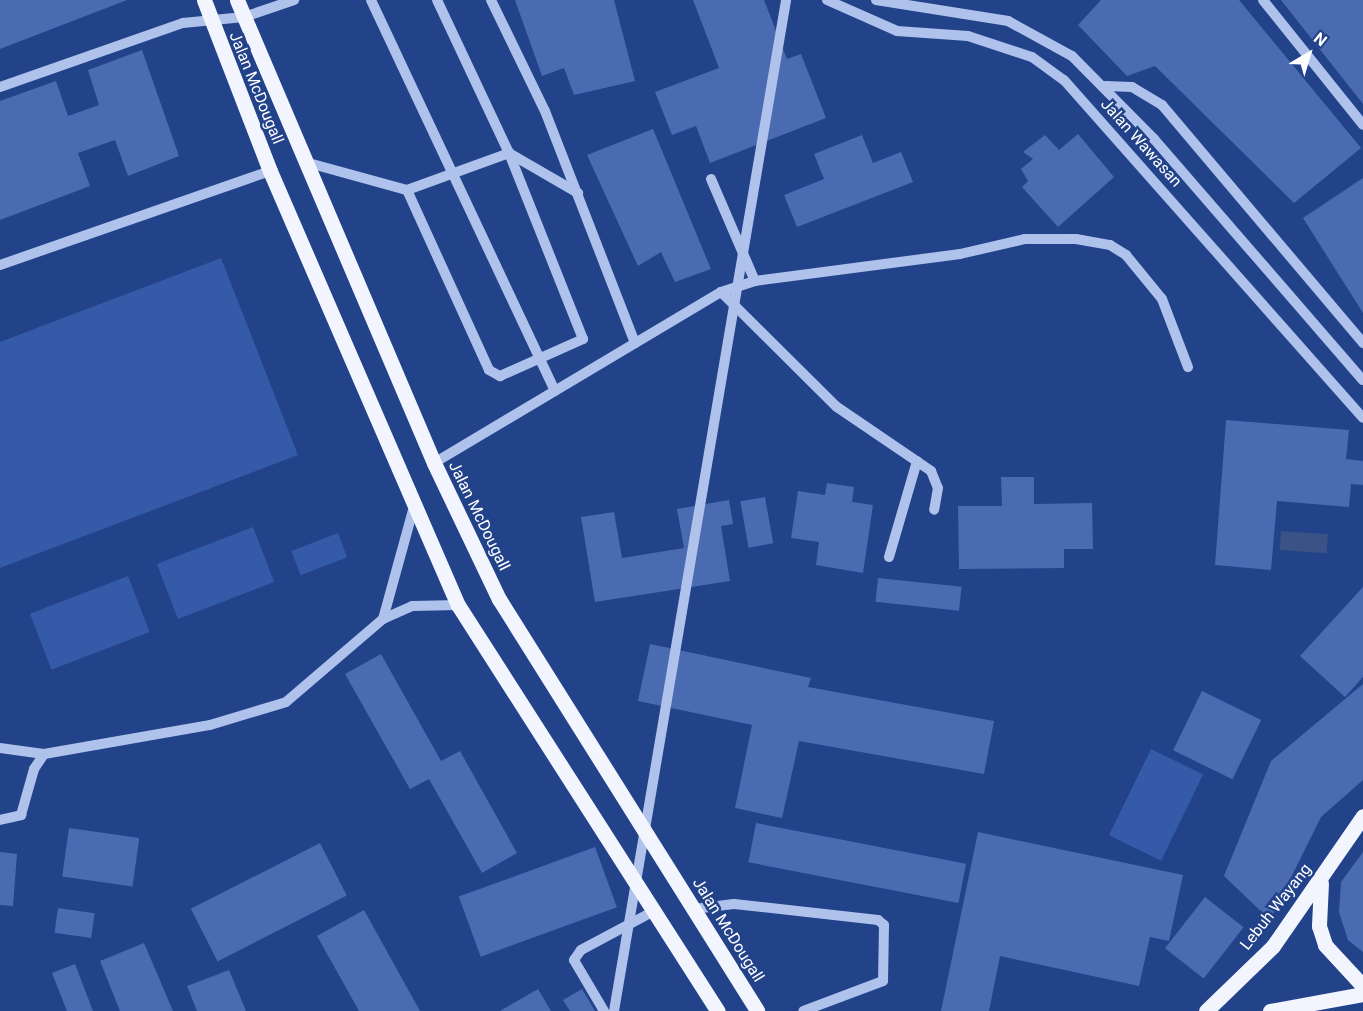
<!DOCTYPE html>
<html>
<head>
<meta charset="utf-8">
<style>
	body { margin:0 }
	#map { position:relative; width:1363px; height:1011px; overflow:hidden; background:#22428a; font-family:Roboto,sans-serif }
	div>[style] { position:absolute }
	.green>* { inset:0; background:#355aa7; transform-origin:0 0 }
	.water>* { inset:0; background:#3b5287; transform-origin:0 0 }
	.building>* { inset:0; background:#4a6bb2; transform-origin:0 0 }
	.minor>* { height:10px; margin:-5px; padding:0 5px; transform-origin:5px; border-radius:5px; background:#aec2eb }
	.major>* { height:15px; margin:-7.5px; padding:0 7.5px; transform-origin:7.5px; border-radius:7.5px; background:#f2f5fe }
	span { translate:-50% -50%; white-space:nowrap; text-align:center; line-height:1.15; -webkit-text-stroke:5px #22428a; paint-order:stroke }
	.street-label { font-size:16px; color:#fff }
	.north { position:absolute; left:1279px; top:24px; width:60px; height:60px; -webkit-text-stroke:4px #22428a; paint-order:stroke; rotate:38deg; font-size:16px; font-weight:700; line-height:24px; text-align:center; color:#fff }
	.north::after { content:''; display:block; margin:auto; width:21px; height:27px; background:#fff; clip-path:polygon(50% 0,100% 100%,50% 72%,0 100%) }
</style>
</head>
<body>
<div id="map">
	<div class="green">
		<i style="clip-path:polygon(221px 258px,298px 455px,0 568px,0 342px)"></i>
		<i style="left:253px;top:527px;width:59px;height:103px;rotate:69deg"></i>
		<i style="left:338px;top:533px;width:26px;height:50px;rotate:69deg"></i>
		<i style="left:128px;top:576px;width:60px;height:105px;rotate:69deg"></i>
		<i style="left:1151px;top:749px;width:58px;height:96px;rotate:26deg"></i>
	</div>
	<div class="water">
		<i style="left:1281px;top:531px;width:47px;height:19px;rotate:4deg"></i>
	</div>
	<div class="building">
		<i style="clip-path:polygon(0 0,127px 0,0 49px)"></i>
		<i style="clip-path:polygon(515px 0,614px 0,635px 81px,574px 95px,564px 68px,542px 76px)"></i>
		<i style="clip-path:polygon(693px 0,764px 0,787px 59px,801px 54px,826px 118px,710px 163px,696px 126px,672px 135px,655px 92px,719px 68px)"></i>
		<i style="clip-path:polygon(1101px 0,1239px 0,1361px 148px,1294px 203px,1155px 66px,1127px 76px,1078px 25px)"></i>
		<i style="clip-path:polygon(1281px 0,1363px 0,1363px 104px)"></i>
		<i style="clip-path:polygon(142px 50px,179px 156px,128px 176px,115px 140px,78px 153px,90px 186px,0 220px,0 101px,56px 81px,68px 116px,99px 105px,88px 70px)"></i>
		<i style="clip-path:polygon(653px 129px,711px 269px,675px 282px,661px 252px,638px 266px,587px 155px)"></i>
		<i style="clip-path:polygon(1078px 134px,1114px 177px,1058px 227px,1022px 187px,1028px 181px,1021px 169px,1033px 159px,1023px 152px,1045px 135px,1059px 150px)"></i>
		<i style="clip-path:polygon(862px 135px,873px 163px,901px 152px,913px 182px,797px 227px,784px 195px,824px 179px,814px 154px)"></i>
		<i style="clip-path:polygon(1363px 178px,1363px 313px,1303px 218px)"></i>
		<i style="clip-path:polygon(1226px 420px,1349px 430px,1346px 459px,1363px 461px,1363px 485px,1351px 484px,1349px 507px,1277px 501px,1271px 570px,1215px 565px)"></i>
		<i style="clip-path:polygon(1001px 477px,1034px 477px,1034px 504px,1092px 503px,1093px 549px,1064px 549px,1064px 568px,959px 569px,958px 506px,1002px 506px)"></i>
		<i style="clip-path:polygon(827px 483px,854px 487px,852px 502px,873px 505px,863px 573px,816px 565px,819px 542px,791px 538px,798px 491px,825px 495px)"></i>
		<i style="left:765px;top:497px;width:47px;height:25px;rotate:80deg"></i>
		<i style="clip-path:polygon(729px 500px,733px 524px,721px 526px,730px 581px,595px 602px,581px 517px,614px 512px,622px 558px,684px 548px,677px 509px)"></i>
		<i style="left:878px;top:578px;width:84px;height:24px;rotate:6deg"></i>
		<i style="clip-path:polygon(1363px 587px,1363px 677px,1345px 697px,1300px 656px)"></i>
		<i style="clip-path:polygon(650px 644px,811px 678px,808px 687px,994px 721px,984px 774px,799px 741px,782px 818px,735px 808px,752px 725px,638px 701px)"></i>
		<i style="clip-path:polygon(381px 654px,441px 761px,460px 751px,517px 853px,482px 873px,429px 779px,410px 789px,345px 674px)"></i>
		<i style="clip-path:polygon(1363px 684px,1363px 780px,1321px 817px,1270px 920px,1224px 876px,1271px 761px)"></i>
		<i style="left:1202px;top:691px;width:66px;height:66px;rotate:26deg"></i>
		<i style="left:756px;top:823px;width:214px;height:40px;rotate:11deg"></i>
		<i style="left:69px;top:828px;width:71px;height:49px;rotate:8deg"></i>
		<i style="clip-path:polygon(978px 832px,1183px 875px,1169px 941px,1150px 937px,1139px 986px,1000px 956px,989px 1011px,941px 1011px)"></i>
		<i style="left:320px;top:843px;width:59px;height:145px;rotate:63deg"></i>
		<i style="left:595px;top:847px;width:64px;height:145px;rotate:70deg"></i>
		<i style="clip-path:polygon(0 852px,17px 854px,13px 906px,0 905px)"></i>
		<i style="clip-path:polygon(1363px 852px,1363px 952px,1348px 940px,1339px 912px,1341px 882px)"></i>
		<i style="left:1205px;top:897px;width:49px;height:65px;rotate:38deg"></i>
		<i style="left:58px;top:908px;width:37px;height:25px;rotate:8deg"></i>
		<i style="clip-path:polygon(364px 910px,420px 1011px,359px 1011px,317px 936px)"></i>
		<i style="clip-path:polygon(144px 943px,173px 1011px,120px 1011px,100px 961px)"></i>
		<i style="clip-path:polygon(75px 964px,93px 1011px,67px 1011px,52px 973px)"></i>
		<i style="clip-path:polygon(229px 970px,246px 1011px,197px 1011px,187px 986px)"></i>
		<i style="clip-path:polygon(538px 989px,551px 1011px,500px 1011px)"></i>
		<i style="clip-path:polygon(582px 989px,595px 1011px,570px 1011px,563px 1000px)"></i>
	</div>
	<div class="minor">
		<i style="left:371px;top:0;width:432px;rotate:64.8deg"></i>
		<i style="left:491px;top:0;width:123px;rotate:64.1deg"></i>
		<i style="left:545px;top:111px;width:249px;rotate:68.8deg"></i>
		<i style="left:827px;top:0;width:77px;rotate:23.9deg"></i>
		<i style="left:897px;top:31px;width:71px;rotate:4deg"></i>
		<i style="left:968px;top:36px;width:67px;rotate:18.2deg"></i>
		<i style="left:1032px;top:57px;width:39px;rotate:36deg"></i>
		<i style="left:1064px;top:80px;width:451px;rotate:48.5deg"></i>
		<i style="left:876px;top:0;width:134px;rotate:9deg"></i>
		<i style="left:1008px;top:21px;width:73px;rotate:28.7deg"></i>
		<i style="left:1072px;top:56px;width:117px;rotate:45.3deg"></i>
		<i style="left:1154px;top:139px;width:319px;rotate:49.1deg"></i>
		<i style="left:1263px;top:0;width:160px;rotate:51.3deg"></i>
		<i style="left:1106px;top:86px;width:26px;rotate:2deg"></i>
		<i style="left:1132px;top:87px;width:35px;rotate:31deg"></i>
		<i style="left:1162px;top:105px;width:312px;rotate:49.8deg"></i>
		<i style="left:0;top:87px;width:194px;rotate:-19.3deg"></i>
		<i style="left:183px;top:23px;width:61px;rotate:-5.6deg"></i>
		<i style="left:244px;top:17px;width:53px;rotate:-18.8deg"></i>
		<i style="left:509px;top:153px;width:80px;rotate:30.1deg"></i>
		<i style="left:305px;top:162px;width:106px;rotate:15.4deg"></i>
		<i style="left:407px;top:190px;width:109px;rotate:-19.9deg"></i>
		<i style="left:711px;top:179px;width:111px;rotate:66.7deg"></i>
		<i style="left:407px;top:190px;width:198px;rotate:65.5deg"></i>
		<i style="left:489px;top:370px;width:13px;rotate:29deg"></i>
		<i style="left:500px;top:376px;width:91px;rotate:-24deg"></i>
		<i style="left:583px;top:339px;width:200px;rotate:-111.7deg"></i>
		<i style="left:509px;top:153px;width:169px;rotate:-115.2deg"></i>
		<i style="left:0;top:265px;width:286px;rotate:-19.2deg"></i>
		<i style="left:721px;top:292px;width:163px;rotate:44.8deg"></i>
		<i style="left:837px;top:407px;width:114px;rotate:34.2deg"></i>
		<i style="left:931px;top:471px;width:18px;rotate:68deg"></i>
		<i style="left:938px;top:488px;width:22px;rotate:100deg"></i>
		<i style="left:434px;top:463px;width:334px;rotate:-30.8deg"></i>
		<i style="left:721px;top:292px;width:36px;rotate:-18deg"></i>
		<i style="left:755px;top:281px;width:207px;rotate:-7.5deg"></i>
		<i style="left:960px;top:254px;width:67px;rotate:-13deg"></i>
		<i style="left:1025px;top:239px;width:51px"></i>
		<i style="left:1076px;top:239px;width:35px;rotate:10deg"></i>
		<i style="left:1110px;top:245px;width:19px;rotate:32deg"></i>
		<i style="left:1126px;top:255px;width:57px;rotate:50.7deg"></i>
		<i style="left:1162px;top:299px;width:73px;rotate:69.1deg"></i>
		<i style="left:889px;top:557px;width:100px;rotate:-73.7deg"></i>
		<i style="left:383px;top:619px;width:113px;rotate:-74.6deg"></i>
		<i style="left:0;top:748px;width:44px;rotate:7.8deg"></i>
		<i style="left:44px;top:754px;width:169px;rotate:-9.9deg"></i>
		<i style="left:210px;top:725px;width:79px;rotate:-16.8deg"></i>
		<i style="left:286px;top:702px;width:128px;rotate:-40.6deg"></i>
		<i style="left:383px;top:619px;width:32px;rotate:-24deg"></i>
		<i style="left:412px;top:606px;width:46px;rotate:-1.2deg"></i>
		<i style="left:0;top:820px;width:22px;rotate:-13deg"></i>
		<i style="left:21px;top:815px;width:48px;rotate:-74.2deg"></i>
		<i style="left:34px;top:769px;width:18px;rotate:-56deg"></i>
		<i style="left:694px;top:909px;width:40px;rotate:-7.1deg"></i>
		<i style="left:734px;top:904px;width:145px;rotate:6.3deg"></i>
		<i style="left:878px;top:920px;width:8px;rotate:40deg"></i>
		<i style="left:884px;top:925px;width:56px;rotate:91deg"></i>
		<i style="left:883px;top:981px;width:85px;rotate:159.4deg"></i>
		<i style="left:604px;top:1011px;width:59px;rotate:-120.5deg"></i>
		<i style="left:574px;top:960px;width:12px;rotate:-55deg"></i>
		<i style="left:581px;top:950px;width:83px;rotate:-28.1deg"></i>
		<i style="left:614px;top:1011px;width:1026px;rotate:-80.34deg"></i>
	</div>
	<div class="major">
		<i style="left:204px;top:0;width:183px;rotate:68.9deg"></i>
		<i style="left:270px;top:171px;width:473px;rotate:66.6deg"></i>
		<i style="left:458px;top:605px;width:482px;rotate:57.4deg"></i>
		<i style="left:237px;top:0;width:503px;rotate:66.95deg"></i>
		<i style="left:434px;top:463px;width:151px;rotate:64.5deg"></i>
		<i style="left:499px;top:599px;width:486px;rotate:57.9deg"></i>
		<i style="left:1321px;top:883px;width:43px;rotate:92.7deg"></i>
		<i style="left:1319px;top:926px;width:20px;rotate:72deg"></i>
		<i style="left:1325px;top:945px;width:56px;rotate:47.2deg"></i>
		<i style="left:1206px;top:1011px;width:93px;rotate:-44.1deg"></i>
		<i style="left:1273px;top:946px;width:158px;rotate:-55.3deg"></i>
		<i style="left:1270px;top:1011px;width:95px;rotate:-10.4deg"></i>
	</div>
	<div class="street-label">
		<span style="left:256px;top:88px;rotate:68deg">Jalan McDougall</span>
		<span style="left:1141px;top:143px;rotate:48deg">Jalan Wawasan</span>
		<span style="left:479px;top:516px;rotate:64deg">Jalan McDougall</span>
		<span style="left:1276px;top:907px;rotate:-52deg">Lebuh Wayang</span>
		<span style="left:728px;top:930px;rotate:58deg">Jalan McDougall</span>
	</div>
	<div class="north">N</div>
</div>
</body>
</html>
